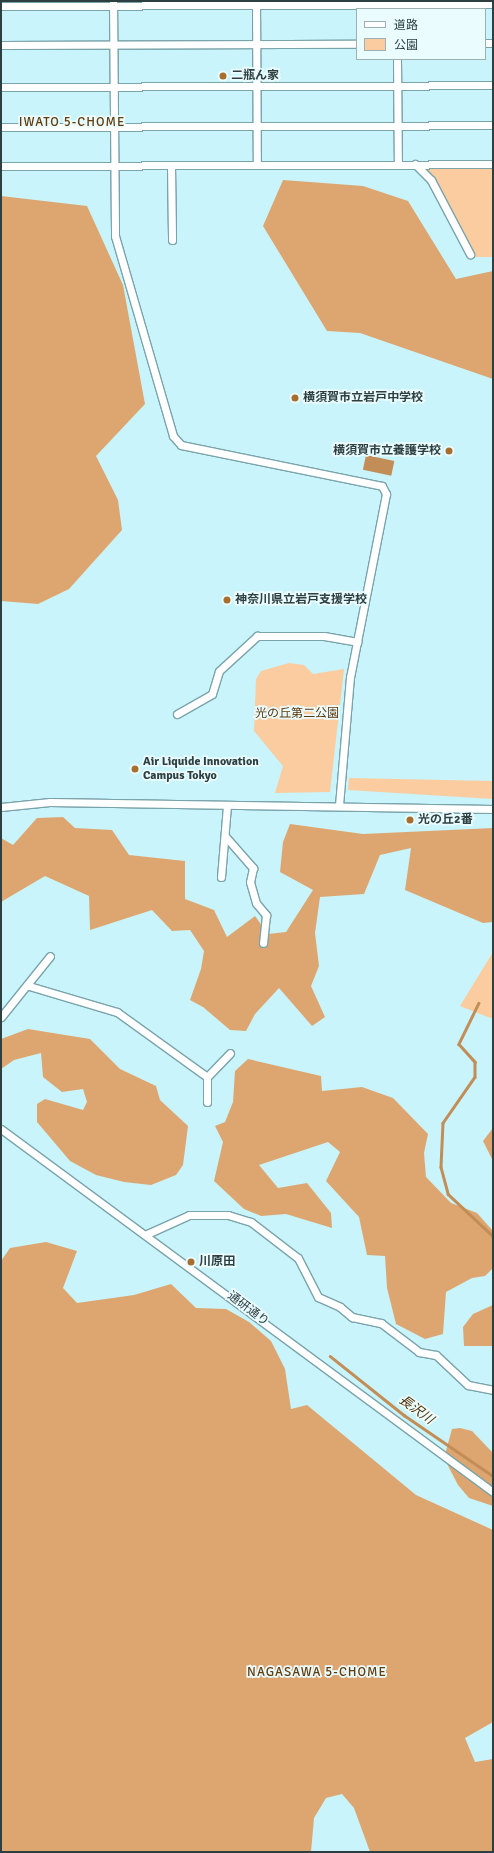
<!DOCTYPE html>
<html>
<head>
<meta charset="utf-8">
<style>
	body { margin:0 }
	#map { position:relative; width:494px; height:1853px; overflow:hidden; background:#c9f4fb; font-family:Signika,"Noto Sans JP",sans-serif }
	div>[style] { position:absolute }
	.green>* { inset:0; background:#fbcc9f }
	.forest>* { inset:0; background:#dda670 }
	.water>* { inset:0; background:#c28d57; transform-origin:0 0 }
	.stream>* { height:2.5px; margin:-1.25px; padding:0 1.25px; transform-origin:1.25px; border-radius:1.25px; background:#c28d57 }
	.roads { filter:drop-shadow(1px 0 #7aa3aa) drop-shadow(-1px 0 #7aa3aa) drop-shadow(0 1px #7aa3aa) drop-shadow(0 -1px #7aa3aa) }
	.minor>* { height:7px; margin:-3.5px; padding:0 3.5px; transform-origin:3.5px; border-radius:3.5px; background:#fff }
	.dots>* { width:11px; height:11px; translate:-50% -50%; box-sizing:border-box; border:2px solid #ebfcff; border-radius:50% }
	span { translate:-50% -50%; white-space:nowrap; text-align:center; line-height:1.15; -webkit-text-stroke:3.5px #ebfcff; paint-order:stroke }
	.poi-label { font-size:12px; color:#2e3f42; font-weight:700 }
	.left { translate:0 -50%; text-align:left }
	.right { translate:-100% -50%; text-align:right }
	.park-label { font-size:12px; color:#5b370b }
	.street-label { font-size:12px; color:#2e3f42 }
	.neighbourhood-label { font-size:13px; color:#633c0d; letter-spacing:1px }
	.water-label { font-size:13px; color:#502d00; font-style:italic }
	.frame { position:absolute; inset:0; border:2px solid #2e3f42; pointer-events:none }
	.legend { position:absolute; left:356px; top:8px; width:130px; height:52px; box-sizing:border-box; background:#ebfcff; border:1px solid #9fb0b3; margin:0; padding:5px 7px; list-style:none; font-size:12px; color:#2e3f42 }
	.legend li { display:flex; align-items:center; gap:8px; height:20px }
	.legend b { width:20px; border:1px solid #9fb0b3 }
</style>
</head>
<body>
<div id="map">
	<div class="green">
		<i style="clip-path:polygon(423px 169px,493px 169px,493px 257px,475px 257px)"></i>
		<i style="clip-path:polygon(289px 663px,304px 665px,313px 674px,344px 669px,330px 792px,275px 793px,283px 766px,254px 731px,256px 679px,261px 671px)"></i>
		<i style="clip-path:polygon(349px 778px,493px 781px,493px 799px,348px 790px)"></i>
		<i style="clip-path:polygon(493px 952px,493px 1019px,460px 1006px)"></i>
	</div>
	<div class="forest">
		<i style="clip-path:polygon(283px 180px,363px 186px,408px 201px,456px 279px,493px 271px,493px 379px,360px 333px,327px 331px,263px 226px)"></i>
		<i style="clip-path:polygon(1px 196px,87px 206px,123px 285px,145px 404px,96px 456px,118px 500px,122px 530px,69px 589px,38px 604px,1px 601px)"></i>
		<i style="clip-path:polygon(63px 817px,75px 828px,112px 830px,129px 855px,185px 861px,185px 899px,214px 910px,227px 937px,255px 916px,268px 934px,286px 932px,313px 890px,280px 872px,283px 842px,290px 824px,363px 834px,493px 828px,493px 922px,483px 923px,405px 890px,411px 848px,380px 855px,364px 894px,320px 897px,315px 933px,319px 966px,311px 986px,325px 1017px,312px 1026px,279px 988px,255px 1014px,246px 1031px,230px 1030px,203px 1007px,190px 1000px,201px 969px,204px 951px,190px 930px,172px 931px,152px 910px,90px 930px,89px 896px,45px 876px,1px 902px,1px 838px,13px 845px,37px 818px)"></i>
		<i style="clip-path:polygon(28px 1029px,90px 1039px,120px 1069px,156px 1086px,160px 1100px,188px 1126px,183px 1165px,176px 1175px,151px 1185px,124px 1182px,96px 1175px,70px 1161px,37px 1122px,37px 1104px,45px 1099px,83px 1110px,87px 1102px,83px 1089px,62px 1092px,43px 1077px,41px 1053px,14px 1060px,1px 1069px,1px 1039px)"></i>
		<i style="clip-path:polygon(248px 1059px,321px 1076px,322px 1091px,362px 1087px,393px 1098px,428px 1134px,424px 1153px,426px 1177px,451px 1203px,477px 1213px,493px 1231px,493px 1268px,485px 1276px,472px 1278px,446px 1292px,443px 1334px,425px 1339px,396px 1324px,387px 1288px,385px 1256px,367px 1255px,359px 1217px,326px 1181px,340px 1152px,328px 1142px,259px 1165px,278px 1188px,307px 1183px,331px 1213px,332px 1228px,286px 1214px,261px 1216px,244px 1209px,214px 1181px,223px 1142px,215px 1126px,225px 1122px,233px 1102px,235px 1071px)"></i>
		<i style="clip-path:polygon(493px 1128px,493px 1161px,483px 1141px)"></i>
		<i style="clip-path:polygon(46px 1242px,77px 1251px,63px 1288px,77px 1303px,134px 1295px,171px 1284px,196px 1308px,226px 1309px,249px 1322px,271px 1341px,285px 1369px,291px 1409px,307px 1405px,416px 1495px,493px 1530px,493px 1722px,465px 1738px,475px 1762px,493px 1759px,493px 1852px,370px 1852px,354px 1808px,342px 1794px,326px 1798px,314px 1818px,311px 1852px,1px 1852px,1px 1261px,10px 1248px)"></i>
		<i style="clip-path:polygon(493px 1305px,493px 1346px,464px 1346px,463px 1327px,473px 1314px)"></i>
		<i style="clip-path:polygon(460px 1428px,472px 1431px,493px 1453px,493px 1506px,469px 1498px,458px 1485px,444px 1458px,452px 1429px)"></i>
	</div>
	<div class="water">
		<i style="left:366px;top:455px;width:29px;height:15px;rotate:12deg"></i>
	</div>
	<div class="stream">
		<i style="left:479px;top:1003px;width:46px;rotate:116deg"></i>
		<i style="left:459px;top:1044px;width:24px;rotate:48deg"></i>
		<i style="left:475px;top:1062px;width:15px;rotate:90deg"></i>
		<i style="left:475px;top:1077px;width:56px;rotate:124.8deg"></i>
		<i style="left:443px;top:1123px;width:44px;rotate:92.6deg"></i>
		<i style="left:441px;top:1167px;width:28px;rotate:75deg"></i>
		<i style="left:448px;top:1194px;width:62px;rotate:43deg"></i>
		<i style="left:330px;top:1356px;width:95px;rotate:38.6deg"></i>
		<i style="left:404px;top:1415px;width:108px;rotate:34.4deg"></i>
	</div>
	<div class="roads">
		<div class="minor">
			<i style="left:113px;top:1px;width:235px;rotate:89.5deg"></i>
			<i style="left:115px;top:236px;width:208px;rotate:73.8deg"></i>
			<i style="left:173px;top:436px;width:12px;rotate:48deg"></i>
			<i style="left:181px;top:445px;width:205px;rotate:11.5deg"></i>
			<i style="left:382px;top:486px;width:9px;rotate:63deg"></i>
			<i style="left:386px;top:494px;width:187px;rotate:101.1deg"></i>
			<i style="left:350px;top:677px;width:129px;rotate:94.9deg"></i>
			<i style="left:256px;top:1px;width:164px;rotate:89.7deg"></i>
			<i style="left:1px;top:6px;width:492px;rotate:-0.2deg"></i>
			<i style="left:485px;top:43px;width:8px"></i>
			<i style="left:1px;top:45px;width:356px;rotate:-0.2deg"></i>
			<i style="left:397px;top:59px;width:105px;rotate:89.5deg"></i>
			<i style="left:1px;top:87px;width:492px;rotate:-0.2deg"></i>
			<i style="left:1px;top:127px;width:492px;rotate:-0.2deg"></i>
			<i style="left:415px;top:164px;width:23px;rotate:45deg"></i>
			<i style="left:431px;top:180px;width:84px;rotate:62.2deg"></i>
			<i style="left:171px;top:165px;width:75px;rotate:89.2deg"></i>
			<i style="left:1px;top:166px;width:492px;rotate:-0.2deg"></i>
			<i style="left:177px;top:714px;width:40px;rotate:-29.7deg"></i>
			<i style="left:212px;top:694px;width:24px;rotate:-73deg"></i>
			<i style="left:219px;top:671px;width:52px;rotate:-42.6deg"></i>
			<i style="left:257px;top:636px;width:67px"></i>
			<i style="left:324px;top:636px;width:34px;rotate:10deg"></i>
			<i style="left:1px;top:807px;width:49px;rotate:-5.8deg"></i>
			<i style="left:50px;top:802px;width:443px;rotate:0.9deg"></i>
			<i style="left:225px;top:836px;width:43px;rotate:48.8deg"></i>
			<i style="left:253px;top:868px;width:14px;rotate:102deg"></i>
			<i style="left:250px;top:882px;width:22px;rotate:74deg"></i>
			<i style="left:256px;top:903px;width:16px;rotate:50deg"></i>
			<i style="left:266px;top:915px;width:28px;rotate:96deg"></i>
			<i style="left:221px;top:877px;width:72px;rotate:-85.2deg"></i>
			<i style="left:29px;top:986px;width:92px;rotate:16.5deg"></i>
			<i style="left:117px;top:1012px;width:111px;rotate:35.8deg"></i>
			<i style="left:1px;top:1017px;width:78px;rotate:-51.2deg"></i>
			<i style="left:207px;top:1102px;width:25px;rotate:-90deg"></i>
			<i style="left:207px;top:1077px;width:33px;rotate:-46deg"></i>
			<i style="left:1px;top:1129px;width:611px;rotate:36.42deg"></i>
			<i style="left:147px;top:1234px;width:46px;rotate:-24.3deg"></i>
			<i style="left:189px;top:1215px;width:39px"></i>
			<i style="left:228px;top:1215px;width:24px;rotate:17deg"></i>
			<i style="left:251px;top:1222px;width:59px;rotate:37.5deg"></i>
			<i style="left:298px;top:1258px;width:44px;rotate:62.9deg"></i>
			<i style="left:318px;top:1297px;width:24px;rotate:24deg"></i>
			<i style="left:340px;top:1307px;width:16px;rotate:40deg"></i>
			<i style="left:352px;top:1317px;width:30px;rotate:12deg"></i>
			<i style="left:381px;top:1323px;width:48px;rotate:37.3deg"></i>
			<i style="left:419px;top:1352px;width:17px;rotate:10deg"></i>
			<i style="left:436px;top:1355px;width:44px;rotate:43.2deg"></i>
			<i style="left:468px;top:1385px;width:25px;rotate:11deg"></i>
		</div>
	</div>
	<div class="dots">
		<i style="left:223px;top:76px;background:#a86e2e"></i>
		<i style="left:295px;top:398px;background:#a86e2e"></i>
		<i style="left:449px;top:451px;background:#a86e2e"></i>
		<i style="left:227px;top:600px;background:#a86e2e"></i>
		<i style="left:135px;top:769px;background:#a86e2e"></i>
		<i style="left:410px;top:820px;background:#a86e2e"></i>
		<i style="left:191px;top:1262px;background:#a86e2e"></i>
	</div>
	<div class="poi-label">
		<span class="left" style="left:231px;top:76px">二瓶ん家</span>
		<span class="left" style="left:303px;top:398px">横須賀市立岩戸中学校</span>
		<span class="right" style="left:441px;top:451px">横須賀市立養護学校</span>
		<span class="left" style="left:235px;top:600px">神奈川県立岩戸支援学校</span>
		<span class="left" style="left:143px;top:769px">Air Liquide Innovation<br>Campus Tokyo</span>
		<span class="left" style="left:418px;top:820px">光の丘2番</span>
		<span class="left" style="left:199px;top:1262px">川原田</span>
	</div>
	<div class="park-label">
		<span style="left:297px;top:714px">光の丘第二公園</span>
	</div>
	<div class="street-label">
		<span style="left:248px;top:1309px;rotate:37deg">通研通り</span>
	</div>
	<div class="neighbourhood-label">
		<span style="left:72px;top:122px">IWATO 5-CHOME</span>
		<span style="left:317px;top:1672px">NAGASAWA 5-CHOME</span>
	</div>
	<div class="water-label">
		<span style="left:416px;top:1410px;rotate:36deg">長沢川</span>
	</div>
	<div class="frame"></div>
	<ul class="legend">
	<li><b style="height:5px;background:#fff"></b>道路</li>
	<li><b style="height:11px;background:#fbcc9f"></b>公園</li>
	</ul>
</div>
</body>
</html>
